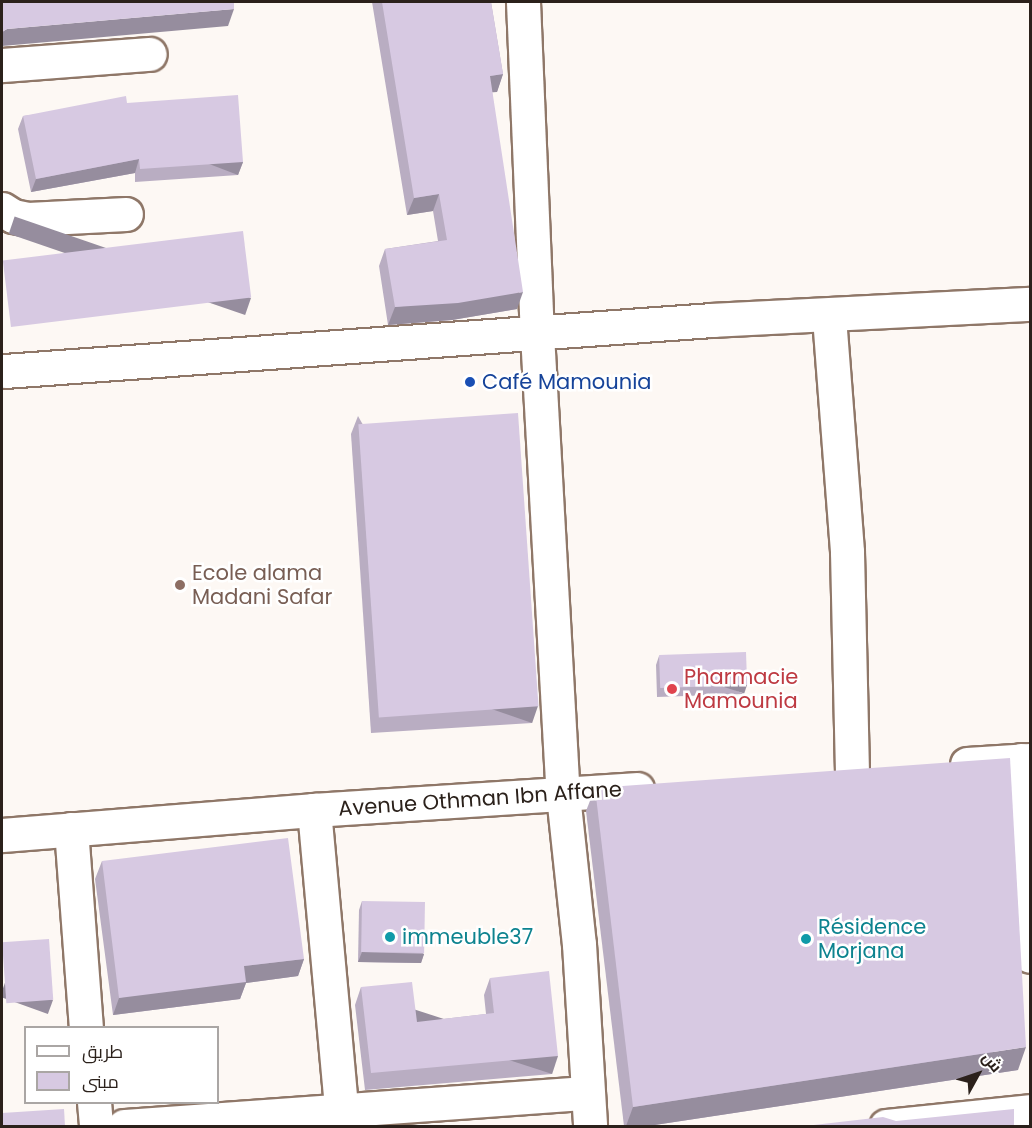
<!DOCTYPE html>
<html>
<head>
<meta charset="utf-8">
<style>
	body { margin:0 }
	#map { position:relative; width:1032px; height:1128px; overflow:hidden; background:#fdf8f4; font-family:Poppins,Cairo,sans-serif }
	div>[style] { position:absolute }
	.roads { filter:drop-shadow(2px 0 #8f7768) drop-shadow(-2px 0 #8f7768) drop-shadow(0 2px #8f7768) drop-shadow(0 -2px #8f7768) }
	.minor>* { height:33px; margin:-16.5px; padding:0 16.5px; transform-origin:16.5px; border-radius:16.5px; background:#fff }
	.wall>* { inset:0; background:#b9adc2 }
	.shaded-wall>* { inset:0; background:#968d9e; transform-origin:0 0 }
	.building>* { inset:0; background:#d7c9e2; transform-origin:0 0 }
	.dots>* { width:16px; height:16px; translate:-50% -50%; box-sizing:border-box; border:3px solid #fff; border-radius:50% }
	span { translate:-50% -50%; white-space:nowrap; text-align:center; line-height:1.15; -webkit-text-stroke:5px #fff; paint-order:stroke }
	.transit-label { font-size:21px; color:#164399 }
	.left { translate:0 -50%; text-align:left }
	.education-label { font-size:21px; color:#785e54 }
	.health-label { font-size:21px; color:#be3a42 }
	.street-label { font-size:21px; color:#2b211b }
	.culture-label { font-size:21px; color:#0d838f }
	.frame { position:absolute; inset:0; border:3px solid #2b211b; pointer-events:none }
	.legend { position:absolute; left:24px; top:1026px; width:195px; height:78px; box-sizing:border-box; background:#fff; border:2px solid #aaa6a4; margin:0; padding:8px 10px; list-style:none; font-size:18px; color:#2b211b }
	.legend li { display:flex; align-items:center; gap:12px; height:30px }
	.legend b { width:30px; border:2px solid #aaa6a4 }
	.north { position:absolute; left:948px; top:1044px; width:60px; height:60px; -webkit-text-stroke:4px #fff; paint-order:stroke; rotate:50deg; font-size:16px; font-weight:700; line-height:24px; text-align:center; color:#2b211b }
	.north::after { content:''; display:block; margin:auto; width:21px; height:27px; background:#2b211b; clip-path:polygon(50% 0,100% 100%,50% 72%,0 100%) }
</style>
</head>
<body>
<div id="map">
	<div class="roads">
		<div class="minor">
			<i style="left:523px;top:2px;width:332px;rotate:87.6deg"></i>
			<i style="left:537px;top:334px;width:462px;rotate:86.8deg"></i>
			<i style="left:563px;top:795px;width:150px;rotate:83.9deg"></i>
			<i style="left:579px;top:944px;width:182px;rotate:86.5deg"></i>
			<i style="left:2px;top:65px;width:148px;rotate:-4.3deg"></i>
			<i style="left:2px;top:209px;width:13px;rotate:32deg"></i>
			<i style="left:13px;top:216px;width:15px;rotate:11deg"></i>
			<i style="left:28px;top:219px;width:98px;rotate:-2.9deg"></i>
			<i style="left:829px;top:317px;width:236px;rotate:85.6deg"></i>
			<i style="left:847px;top:552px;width:222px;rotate:88.7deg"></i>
			<i style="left:4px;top:371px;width:710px;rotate:-4.12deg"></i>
			<i style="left:712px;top:320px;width:318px;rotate:-2.9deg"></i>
			<i style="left:1021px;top:760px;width:196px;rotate:87.4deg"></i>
			<i style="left:967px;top:764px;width:63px;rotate:-3.6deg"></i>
			<i style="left:314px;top:810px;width:317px;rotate:84.8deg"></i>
			<i style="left:71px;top:829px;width:200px;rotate:85.7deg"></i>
			<i style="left:2px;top:835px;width:313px;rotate:-4.6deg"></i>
			<i style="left:314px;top:810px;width:324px;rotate:-3.7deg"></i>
			<i style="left:94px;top:1102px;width:24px;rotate:85deg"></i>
			<i style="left:124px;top:1126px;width:464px;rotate:-4.1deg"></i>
			<i style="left:886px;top:1126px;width:145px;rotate:-5.9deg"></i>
		</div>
	</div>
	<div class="wall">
		<i style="clip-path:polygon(372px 2px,491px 2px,503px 74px,497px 92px,492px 92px,517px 309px,452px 320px,388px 325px,379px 266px,385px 249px,438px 241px,433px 211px,407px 215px)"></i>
		<i style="clip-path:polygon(127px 103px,243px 162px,238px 175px,135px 182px,135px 173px,31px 192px,18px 129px,23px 116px)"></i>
		<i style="clip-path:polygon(358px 416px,532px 723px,371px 733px,351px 434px)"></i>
		<i style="clip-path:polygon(659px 656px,744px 694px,657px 697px,656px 665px)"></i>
		<i style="clip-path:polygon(595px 788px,1018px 1070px,648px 1126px,624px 1126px,586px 811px)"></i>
		<i style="clip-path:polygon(102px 861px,304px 959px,298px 976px,246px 983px,240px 999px,113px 1015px,95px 879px)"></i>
		<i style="clip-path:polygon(362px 901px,424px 954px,421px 963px,358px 962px,359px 910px)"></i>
		<i style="clip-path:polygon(490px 978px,552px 1074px,365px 1090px,355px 1005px,361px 987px,417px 1022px,486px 1014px,484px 995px)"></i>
	</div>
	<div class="shaded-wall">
		<i style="clip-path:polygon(234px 9px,228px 26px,2px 46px,2px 32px,7px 29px)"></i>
		<i style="clip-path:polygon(503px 74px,497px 92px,483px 93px,490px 76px)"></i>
		<i style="clip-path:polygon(139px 159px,135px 173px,31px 192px,36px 179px)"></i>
		<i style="left:243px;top:162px;width:14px;height:103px;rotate:111deg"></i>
		<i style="clip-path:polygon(439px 194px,433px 211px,407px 215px,414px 198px)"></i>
		<i style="clip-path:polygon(523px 292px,517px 309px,452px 320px,388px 325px,395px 307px)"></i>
		<i style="left:251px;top:298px;width:18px;height:250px;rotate:109deg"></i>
		<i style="left:747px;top:685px;width:9px;height:87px;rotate:108deg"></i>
		<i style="left:538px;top:706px;width:18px;height:161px;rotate:109deg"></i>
		<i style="clip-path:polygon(362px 952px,424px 954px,421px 963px,358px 962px)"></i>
		<i style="clip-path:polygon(304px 959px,298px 976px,246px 983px,240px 999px,113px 1015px,119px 998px,244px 966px)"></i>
		<i style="left:53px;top:1000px;width:15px;height:51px;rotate:110deg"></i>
		<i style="clip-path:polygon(1026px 1047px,1018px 1070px,648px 1126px,626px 1126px,633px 1107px)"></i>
		<i style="left:558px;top:1056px;width:19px;height:188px;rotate:108deg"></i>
	</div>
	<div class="building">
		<i style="clip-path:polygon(2px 2px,234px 2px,234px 9px,7px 29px,2px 32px)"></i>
		<i style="clip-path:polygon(382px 2px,491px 2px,503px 74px,490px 76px,523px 292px,458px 303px,395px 307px,385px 249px,447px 240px,439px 194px,414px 198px)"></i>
		<i style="clip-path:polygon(238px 95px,243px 162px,140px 169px,139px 159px,36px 179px,23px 116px,126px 96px,127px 103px)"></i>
		<i style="left:243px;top:231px;width:67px;height:242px;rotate:83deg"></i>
		<i style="left:518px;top:413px;width:294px;height:160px;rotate:86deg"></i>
		<i style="left:746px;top:652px;width:33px;height:87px;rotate:88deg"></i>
		<i style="clip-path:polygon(1010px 758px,1026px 1047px,633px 1107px,595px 788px)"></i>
		<i style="clip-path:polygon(288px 838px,304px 959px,244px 966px,246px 982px,119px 998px,102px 861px)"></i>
		<i style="left:362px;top:901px;width:63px;height:51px;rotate:1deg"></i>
		<i style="left:49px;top:939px;width:61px;height:47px;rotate:86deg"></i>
		<i style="clip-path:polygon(549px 971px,558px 1056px,371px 1073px,361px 987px,412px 982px,417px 1022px,494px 1013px,490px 978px)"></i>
		<i style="clip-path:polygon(64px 1109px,65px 1126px,2px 1126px,2px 1113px)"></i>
		<i style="clip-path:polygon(1014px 1109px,1014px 1126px,805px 1126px,883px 1117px,896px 1121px)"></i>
	</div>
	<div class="dots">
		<i style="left:470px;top:382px;background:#1a4fb4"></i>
		<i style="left:180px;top:585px;background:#8d6e63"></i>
		<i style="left:672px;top:689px;background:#e0444e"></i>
		<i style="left:390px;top:937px;background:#0f9aa8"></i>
		<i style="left:806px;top:939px;background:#0f9aa8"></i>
	</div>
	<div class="transit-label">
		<span class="left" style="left:482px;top:382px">Café Mamounia</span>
	</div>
	<div class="education-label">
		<span class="left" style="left:192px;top:585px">Ecole alama<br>Madani Safar</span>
	</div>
	<div class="health-label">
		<span class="left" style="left:684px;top:689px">Pharmacie<br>Mamounia</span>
	</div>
	<div class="street-label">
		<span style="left:480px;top:799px;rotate:-4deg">Avenue Othman Ibn Affane</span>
	</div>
	<div class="culture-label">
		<span class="left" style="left:818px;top:939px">Résidence<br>Morjana</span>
		<span class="left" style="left:402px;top:937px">immeuble37</span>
	</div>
	<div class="frame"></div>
	<ul class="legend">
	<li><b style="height:8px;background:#fff"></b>طريق</li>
	<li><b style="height:16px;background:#d7c9e2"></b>مبنى</li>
	</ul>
	<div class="north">ش</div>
</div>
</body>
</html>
